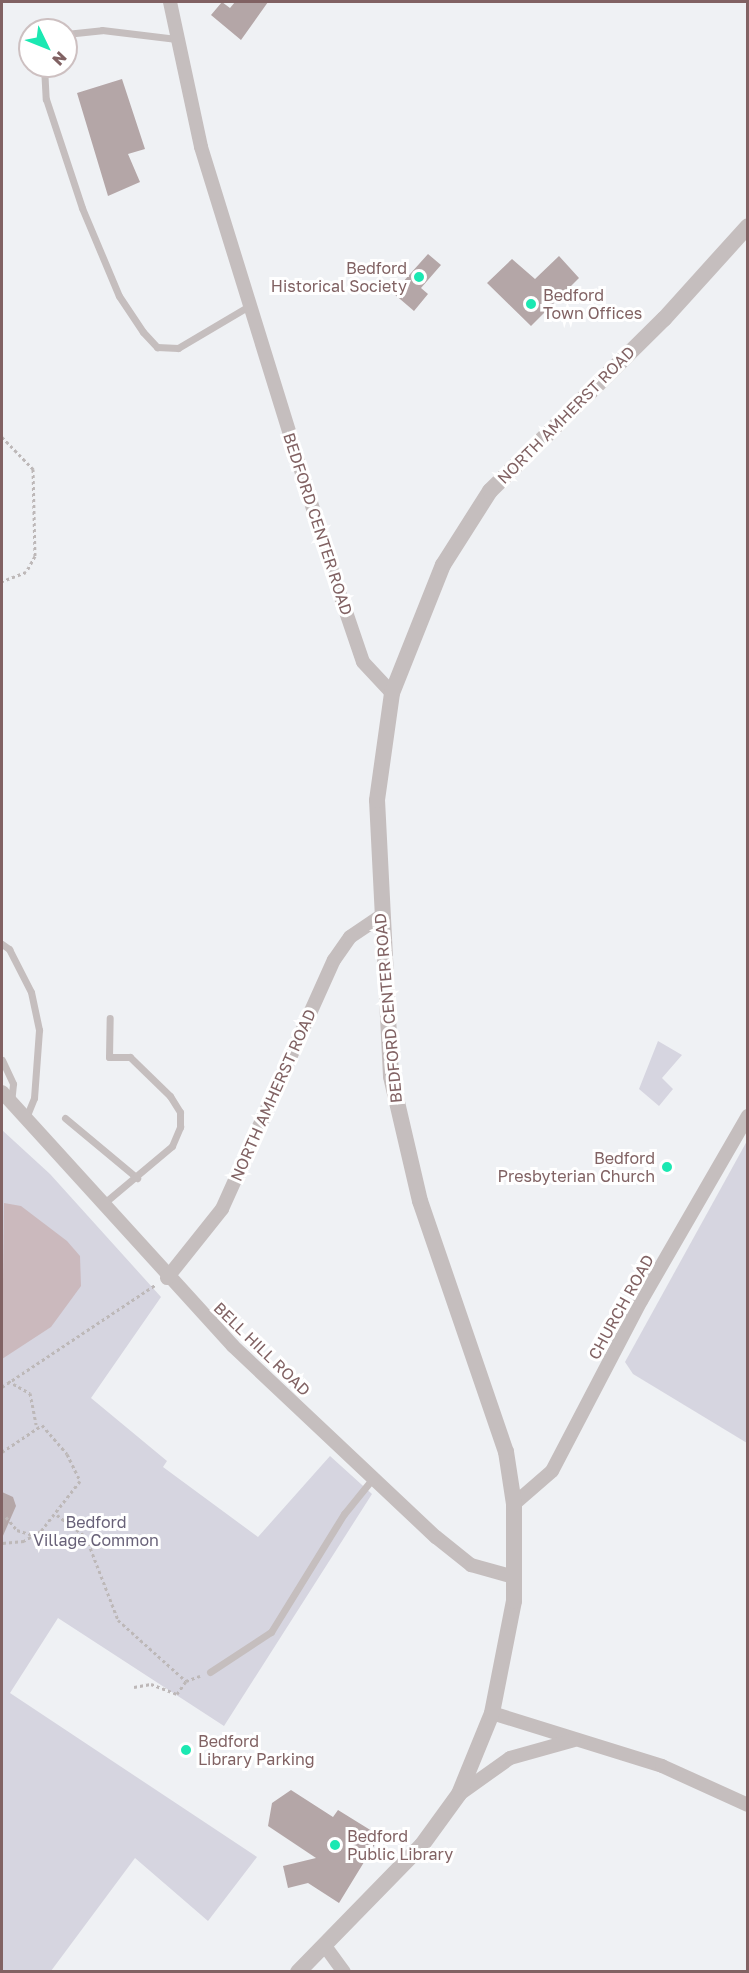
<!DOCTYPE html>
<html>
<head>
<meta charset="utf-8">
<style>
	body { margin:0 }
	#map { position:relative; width:749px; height:1973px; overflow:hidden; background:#eff1f4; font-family:"Golos Text",sans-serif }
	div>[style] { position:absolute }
	.green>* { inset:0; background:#d6d5e0 }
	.water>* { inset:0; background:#cbb9bd }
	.building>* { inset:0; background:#b4a6a7 }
	.path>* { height:3px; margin-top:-1.5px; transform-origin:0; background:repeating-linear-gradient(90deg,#bdb8b8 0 3px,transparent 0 6px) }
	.service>* { height:7px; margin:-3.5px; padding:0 3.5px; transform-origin:3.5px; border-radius:3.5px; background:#c5bebe }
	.minor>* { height:14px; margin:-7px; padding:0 7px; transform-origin:7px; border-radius:7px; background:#c5bebe }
	.tertiary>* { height:16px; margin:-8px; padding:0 8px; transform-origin:8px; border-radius:8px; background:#c5bebe }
	.dots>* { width:16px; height:16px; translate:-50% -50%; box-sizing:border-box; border:3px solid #fff; border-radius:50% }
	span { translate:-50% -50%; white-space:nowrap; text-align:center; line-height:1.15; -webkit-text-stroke:6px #fff; paint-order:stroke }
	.poi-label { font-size:16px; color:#816263 }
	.right { translate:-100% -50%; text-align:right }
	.left { translate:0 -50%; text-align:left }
	.street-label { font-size:16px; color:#816263 }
	.park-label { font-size:16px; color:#686178 }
	.frame { position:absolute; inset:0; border:3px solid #816263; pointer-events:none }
	.north { position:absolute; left:18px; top:18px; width:60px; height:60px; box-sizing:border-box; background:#fff; border:2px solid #cdc0c1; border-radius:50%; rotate:133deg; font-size:16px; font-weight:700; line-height:24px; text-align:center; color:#816263 }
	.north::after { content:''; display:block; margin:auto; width:21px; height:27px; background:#1be8b2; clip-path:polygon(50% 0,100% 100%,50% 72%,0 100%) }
</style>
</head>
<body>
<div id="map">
	<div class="green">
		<i style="clip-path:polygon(658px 1041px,682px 1055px,662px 1078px,673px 1089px,659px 1106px,639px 1089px)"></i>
		<i style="clip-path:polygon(2px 1130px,50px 1174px,161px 1297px,91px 1398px,167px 1461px,163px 1467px,258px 1537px,330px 1456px,372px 1494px,224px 1726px,58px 1618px,10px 1693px,257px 1857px,208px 1921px,135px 1858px,51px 1971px,2px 1971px)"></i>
		<i style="clip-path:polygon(747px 1141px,747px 1443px,633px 1374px,625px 1362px)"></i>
	</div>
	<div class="water">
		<i style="clip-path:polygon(4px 1203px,21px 1206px,67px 1241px,80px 1256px,81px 1286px,51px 1327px,2px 1359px)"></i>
	</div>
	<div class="building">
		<i style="clip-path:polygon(222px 2px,230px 8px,235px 2px,268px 2px,241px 40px,211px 15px)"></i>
		<i style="clip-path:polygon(122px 79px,145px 149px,128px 154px,140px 182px,108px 196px,77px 93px)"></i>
		<i style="clip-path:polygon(428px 254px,441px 265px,421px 288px,428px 294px,414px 311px,393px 293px)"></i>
		<i style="clip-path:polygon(559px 256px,579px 278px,531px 326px,487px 283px,512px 259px,535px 279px)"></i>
		<i style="clip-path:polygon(2px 1492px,13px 1497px,16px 1506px,2px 1538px)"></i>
		<i style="clip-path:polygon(291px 1790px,333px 1817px,338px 1810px,380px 1836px,339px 1903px,308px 1883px,288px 1888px,283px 1866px,316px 1858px,268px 1826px,272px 1803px)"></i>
	</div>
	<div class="path">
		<i style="left:2px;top:437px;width:45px;rotate:45.9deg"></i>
		<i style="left:33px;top:469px;width:87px;rotate:88.7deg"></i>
		<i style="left:35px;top:556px;width:18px;rotate:119deg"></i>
		<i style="left:26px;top:572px;width:26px;rotate:159deg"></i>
		<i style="left:8px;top:1381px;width:25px;rotate:29deg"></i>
		<i style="left:30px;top:1393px;width:32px;rotate:79deg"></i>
		<i style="left:2px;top:1387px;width:184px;rotate:-33.7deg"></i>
		<i style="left:2px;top:1452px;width:48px;rotate:-34deg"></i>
		<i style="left:42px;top:1425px;width:38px;rotate:49deg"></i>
		<i style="left:67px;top:1454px;width:30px;rotate:64deg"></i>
		<i style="left:80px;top:1481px;width:63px;rotate:128deg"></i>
		<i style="left:41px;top:1531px;width:20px;rotate:150deg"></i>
		<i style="left:24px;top:1541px;width:22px;rotate:175deg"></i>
		<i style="left:57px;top:1515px;width:36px;rotate:37deg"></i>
		<i style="left:86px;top:1537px;width:89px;rotate:68.9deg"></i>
		<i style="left:118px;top:1620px;width:91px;rotate:41.9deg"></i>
		<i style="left:6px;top:1517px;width:17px;rotate:50deg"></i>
		<i style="left:17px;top:1530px;width:16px;rotate:18deg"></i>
		<i style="left:134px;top:1687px;width:17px;rotate:-10deg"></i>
		<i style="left:151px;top:1684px;width:28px;rotate:21deg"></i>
		<i style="left:177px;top:1694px;width:16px;rotate:-55deg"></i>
		<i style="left:186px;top:1681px;width:15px;rotate:-20deg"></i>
	</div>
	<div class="service">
		<i style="left:66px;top:34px;width:36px;rotate:-6deg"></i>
		<i style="left:102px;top:30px;width:75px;rotate:6.9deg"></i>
		<i style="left:44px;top:66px;width:33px;rotate:87deg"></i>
		<i style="left:46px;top:99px;width:115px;rotate:71.7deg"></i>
		<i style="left:82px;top:208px;width:95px;rotate:67.2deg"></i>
		<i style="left:119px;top:296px;width:43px;rotate:56.3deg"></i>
		<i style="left:143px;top:332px;width:21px;rotate:47deg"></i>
		<i style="left:157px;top:347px;width:21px;rotate:3deg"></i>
		<i style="left:178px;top:348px;width:82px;rotate:-30.6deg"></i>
		<i style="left:2px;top:944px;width:9px;rotate:36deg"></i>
		<i style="left:9px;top:949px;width:48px;rotate:62.9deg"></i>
		<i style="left:31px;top:992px;width:39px;rotate:78deg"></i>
		<i style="left:39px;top:1030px;width:68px;rotate:94.2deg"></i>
		<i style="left:34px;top:1098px;width:22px;rotate:112deg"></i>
		<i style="left:2px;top:1060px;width:26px;rotate:65deg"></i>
		<i style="left:13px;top:1084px;width:18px;rotate:96deg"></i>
		<i style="left:65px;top:1118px;width:94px;rotate:39.8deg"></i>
		<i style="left:103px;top:1204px;width:90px;rotate:-40deg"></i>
		<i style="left:172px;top:1146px;width:21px;rotate:-67deg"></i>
		<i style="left:180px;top:1127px;width:15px;rotate:-90deg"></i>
		<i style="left:180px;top:1112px;width:19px;rotate:-122deg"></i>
		<i style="left:170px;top:1096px;width:56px;rotate:-135.7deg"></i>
		<i style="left:130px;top:1057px;width:21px;rotate:180deg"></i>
		<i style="left:109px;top:1057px;width:39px;rotate:-89deg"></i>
		<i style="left:210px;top:1672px;width:73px;rotate:-33.3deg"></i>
		<i style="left:271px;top:1632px;width:139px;rotate:-58.3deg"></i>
		<i style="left:344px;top:1514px;width:46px;rotate:-51.1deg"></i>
	</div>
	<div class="minor">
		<i style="left:170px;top:2px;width:148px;rotate:77.9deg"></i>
		<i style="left:201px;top:147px;width:437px;rotate:72.8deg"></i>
		<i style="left:330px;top:565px;width:102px;rotate:71.2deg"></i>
		<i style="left:363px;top:662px;width:42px;rotate:46.9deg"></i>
		<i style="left:2px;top:1092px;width:343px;rotate:47.7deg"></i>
		<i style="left:233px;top:1346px;width:279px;rotate:43.3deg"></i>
		<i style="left:436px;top:1537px;width:45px;rotate:38.7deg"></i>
		<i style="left:471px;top:1565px;width:45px;rotate:15.6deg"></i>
		<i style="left:167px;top:1278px;width:88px;rotate:-51.4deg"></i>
		<i style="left:222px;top:1209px;width:273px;rotate:-65.8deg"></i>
		<i style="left:334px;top:960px;width:28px;rotate:-55deg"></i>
		<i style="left:350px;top:937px;width:36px;rotate:-34deg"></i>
		<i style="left:514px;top:1504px;width:50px;rotate:-41deg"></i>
		<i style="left:552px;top:1471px;width:192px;rotate:-62.4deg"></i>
		<i style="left:641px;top:1301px;width:214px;rotate:-60deg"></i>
		<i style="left:492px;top:1713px;width:178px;rotate:17.3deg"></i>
		<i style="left:662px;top:1766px;width:94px;rotate:24.4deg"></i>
		<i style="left:461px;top:1793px;width:60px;rotate:-35.5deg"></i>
		<i style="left:510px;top:1758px;width:66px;rotate:-15.7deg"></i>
		<i style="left:325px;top:1946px;width:32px;rotate:54deg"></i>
	</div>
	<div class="tertiary">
		<i style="left:298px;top:1972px;width:177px;rotate:-45.7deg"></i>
		<i style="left:422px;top:1845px;width:63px;rotate:-54deg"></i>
		<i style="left:459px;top:1794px;width:87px;rotate:-67.8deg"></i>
		<i style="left:492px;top:1713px;width:114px;rotate:-78.9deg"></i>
		<i style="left:514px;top:1601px;width:97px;rotate:-90deg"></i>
		<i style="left:514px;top:1504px;width:53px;rotate:-98.7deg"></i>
		<i style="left:506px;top:1452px;width:265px;rotate:-108.9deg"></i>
		<i style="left:420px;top:1201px;width:128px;rotate:-103.1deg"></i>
		<i style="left:391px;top:1076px;width:276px;rotate:-92.9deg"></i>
		<i style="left:377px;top:800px;width:108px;rotate:-82deg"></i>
		<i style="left:392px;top:693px;width:138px;rotate:-68.3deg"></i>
		<i style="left:443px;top:565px;width:88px;rotate:-57.6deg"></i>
		<i style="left:490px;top:491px;width:245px;rotate:-44.7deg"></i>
		<i style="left:664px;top:319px;width:125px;rotate:-47.9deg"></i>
	</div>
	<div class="dots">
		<i style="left:419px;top:277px;background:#1be8b2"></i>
		<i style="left:531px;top:304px;background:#1be8b2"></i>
		<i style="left:667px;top:1167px;background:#1be8b2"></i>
		<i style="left:186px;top:1750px;background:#1be8b2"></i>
		<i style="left:335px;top:1845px;background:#1be8b2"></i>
	</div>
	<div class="poi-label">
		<span class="right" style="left:407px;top:277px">Bedford<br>Historical Society</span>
		<span class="left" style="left:543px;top:304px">Bedford<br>Town Offices</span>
		<span class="right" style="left:655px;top:1167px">Bedford<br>Presbyterian Church</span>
		<span class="left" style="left:198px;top:1750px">Bedford<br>Library Parking</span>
		<span class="left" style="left:347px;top:1845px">Bedford<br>Public Library</span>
	</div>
	<div class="street-label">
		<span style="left:566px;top:415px;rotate:-45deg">NORTH AMHERST ROAD</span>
		<span style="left:318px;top:524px;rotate:72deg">BEDFORD CENTER ROAD</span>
		<span style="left:388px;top:1008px;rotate:-95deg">BEDFORD CENTER ROAD</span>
		<span style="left:273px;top:1095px;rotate:-66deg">NORTH AMHERST ROAD</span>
		<span style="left:621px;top:1307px;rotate:-61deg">CHURCH ROAD</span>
		<span style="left:262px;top:1349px;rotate:44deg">BELL HILL ROAD</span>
	</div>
	<div class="park-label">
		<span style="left:96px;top:1531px">Bedford<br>Village Common</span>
	</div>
	<div class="frame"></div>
	<div class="north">N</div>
</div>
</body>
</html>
